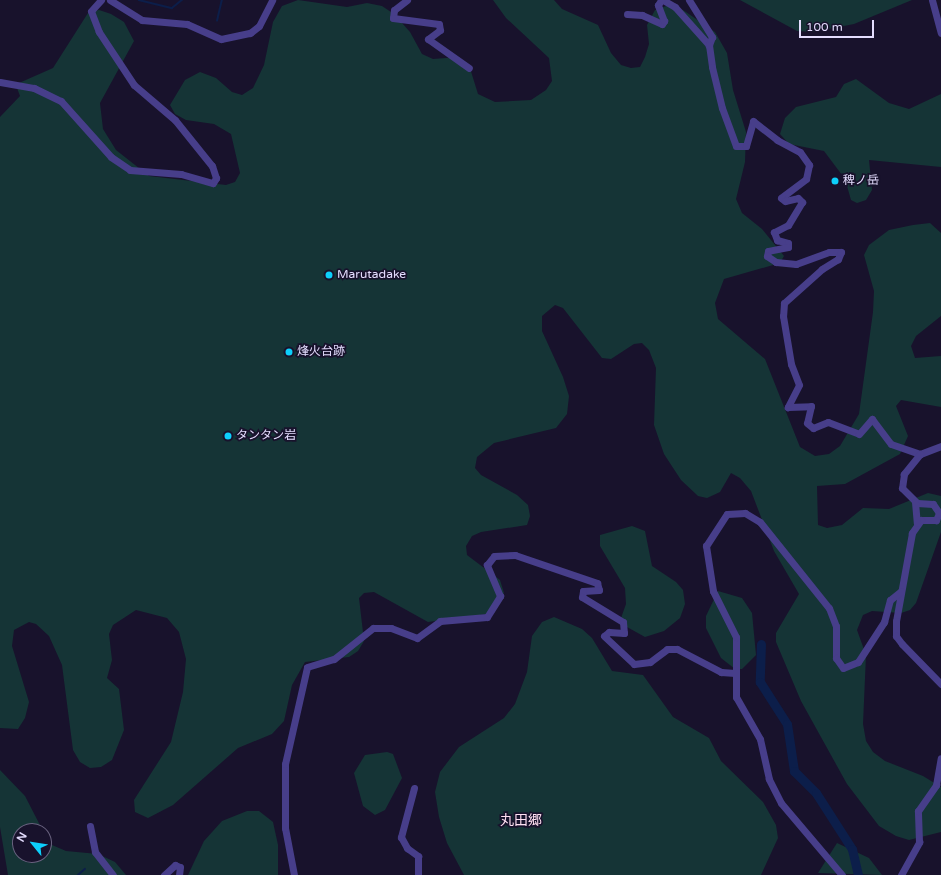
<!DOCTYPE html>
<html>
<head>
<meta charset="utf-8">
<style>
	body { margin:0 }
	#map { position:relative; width:941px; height:875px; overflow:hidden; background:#18122c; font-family:"Varela Round","Noto Sans JP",sans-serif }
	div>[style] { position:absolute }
	.green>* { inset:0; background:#153436 }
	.stream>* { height:1.5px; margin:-0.75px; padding:0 0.75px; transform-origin:0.75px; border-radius:0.75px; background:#0c1e4a }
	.river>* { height:9px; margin:-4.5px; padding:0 4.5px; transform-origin:4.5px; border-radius:4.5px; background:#0c1e4a }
	.minor>* { height:7px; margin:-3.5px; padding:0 3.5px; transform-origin:3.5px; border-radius:3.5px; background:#473e8a }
	.dots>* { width:11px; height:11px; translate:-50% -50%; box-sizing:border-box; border:2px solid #18122c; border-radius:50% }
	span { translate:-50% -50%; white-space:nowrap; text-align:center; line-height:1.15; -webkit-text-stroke:3.5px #18122c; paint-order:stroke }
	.poi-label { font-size:12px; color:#e4ddfe }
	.left { translate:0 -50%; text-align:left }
	.quarter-label { font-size:14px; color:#fedff1 }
	.north { position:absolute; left:12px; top:823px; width:40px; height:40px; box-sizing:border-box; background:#18122c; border:1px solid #6a6380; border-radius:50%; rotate:300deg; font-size:11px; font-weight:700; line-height:16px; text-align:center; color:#e4ddfe }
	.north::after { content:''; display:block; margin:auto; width:14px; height:18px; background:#0dcffb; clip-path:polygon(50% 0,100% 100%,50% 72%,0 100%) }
	.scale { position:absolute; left:799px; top:20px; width:75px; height:18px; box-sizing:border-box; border:2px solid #e4ddfe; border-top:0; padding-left:5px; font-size:12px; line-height:14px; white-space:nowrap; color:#e4ddfe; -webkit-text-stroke:3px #18122c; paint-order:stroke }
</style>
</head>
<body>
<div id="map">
	<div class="green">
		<i style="clip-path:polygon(298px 0,347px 7px,367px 3px,382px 6px,394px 14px,410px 32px,422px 54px,433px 59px,459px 57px,469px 65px,478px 94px,495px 102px,531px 100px,546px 90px,552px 81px,549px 58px,506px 18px,493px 0,554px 0,562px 9px,598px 25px,611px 53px,621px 65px,631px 68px,640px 67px,645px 57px,649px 44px,647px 25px,655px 10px,669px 5px,683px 10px,715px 32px,727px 53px,733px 90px,746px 132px,745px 162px,736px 199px,742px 213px,762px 229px,784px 256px,780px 263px,724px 279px,715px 303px,718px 319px,765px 359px,800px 447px,815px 456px,829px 454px,840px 446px,859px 414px,873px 312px,874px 291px,864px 255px,869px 245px,889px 230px,913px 225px,930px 223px,941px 233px,941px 316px,916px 336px,911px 346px,915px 358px,941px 356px,941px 407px,901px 400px,896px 406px,908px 436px,900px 454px,845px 484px,817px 486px,818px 525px,827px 528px,842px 525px,863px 508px,889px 509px,928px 493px,941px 496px,941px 532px,916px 603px,910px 610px,901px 613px,872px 611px,863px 615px,857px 630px,866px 655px,863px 724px,866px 741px,873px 752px,885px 761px,923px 776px,941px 787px,941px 832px,909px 840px,896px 836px,879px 826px,847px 784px,801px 701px,776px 642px,776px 633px,799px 594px,774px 551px,751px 491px,740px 478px,731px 473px,720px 492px,707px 498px,698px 496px,681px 480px,664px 454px,654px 425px,656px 368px,649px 350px,642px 343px,634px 344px,611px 359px,602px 358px,563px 308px,555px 305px,542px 316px,542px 331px,563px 377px,569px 396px,567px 414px,556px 428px,494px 443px,477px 457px,475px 468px,481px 475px,517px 495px,528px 505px,530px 516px,527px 525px,481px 532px,472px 536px,466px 546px,467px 555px,500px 580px,504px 593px,494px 613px,428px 622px,374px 592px,364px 593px,359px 598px,364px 641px,358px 651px,349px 657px,305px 662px,292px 685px,284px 721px,272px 734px,238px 748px,173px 805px,148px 818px,135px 812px,134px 800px,171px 742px,183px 692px,186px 659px,179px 632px,167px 618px,136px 610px,113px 625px,109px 634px,112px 660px,107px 678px,119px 689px,124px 730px,112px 760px,101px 767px,90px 768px,80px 762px,73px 750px,62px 665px,49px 636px,36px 624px,29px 622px,14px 630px,12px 646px,29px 702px,25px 718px,18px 729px,0 728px,0 117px,20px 96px,17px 88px,10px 87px,53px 68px,88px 13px,99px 10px,111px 14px,124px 22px,134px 41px,100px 103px,103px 129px,116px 150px,149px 176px,226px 185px,235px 182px,240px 173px,231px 134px,214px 124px,186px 120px,175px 114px,170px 105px,185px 80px,200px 72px,216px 78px,232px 92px,242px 95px,253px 88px,264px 65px,273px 22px,282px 6px)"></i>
		<i style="clip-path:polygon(740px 0,912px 0,854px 24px,813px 32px,797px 31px)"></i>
		<i style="clip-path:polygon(856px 79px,889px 103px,909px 109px,941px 94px,941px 167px,869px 160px,872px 190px,866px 200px,857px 203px,851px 200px,845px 179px,824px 151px,789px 144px,780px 134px,785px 118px,796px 107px,836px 97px,844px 84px)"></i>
		<i style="clip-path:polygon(632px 526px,645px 531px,652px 566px,676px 582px,683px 590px,685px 604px,680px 618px,664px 631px,645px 637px,627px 627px,621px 618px,626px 604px,625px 588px,600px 546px,600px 535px)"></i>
		<i style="clip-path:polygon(718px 591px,742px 598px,752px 613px,756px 655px,742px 669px,735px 669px,721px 658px,706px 628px,706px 616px)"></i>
		<i style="clip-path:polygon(554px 617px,582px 629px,592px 638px,612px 671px,643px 675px,673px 717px,709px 738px,721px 761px,763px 802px,776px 825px,778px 838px,761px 875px,464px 875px,447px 843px,439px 817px,435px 792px,440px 772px,459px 747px,504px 718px,515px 704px,527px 672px,532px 636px,542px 622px)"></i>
		<i style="clip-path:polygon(387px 752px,393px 754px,402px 778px,385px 810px,375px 815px,363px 806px,354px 773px,365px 755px)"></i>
		<i style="clip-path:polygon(0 770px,25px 796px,43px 831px,20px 831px,20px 855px,44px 855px,44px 837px,45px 842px,66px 851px,98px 854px,115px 862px,126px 875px,8px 875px,0 827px)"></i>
		<i style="clip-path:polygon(247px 811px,259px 811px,273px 822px,278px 845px,278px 875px,188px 875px,204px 841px,222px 821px)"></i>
		<i style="clip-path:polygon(837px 843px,869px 858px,882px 875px,818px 873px)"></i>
	</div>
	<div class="stream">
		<i style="left:139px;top:0;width:34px;rotate:14deg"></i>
		<i style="left:172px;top:8px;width:13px;rotate:-39deg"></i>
		<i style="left:217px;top:21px;width:22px;rotate:-77deg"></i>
		<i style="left:78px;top:875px;width:9px;rotate:-41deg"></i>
	</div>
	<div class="river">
		<i style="left:761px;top:644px;width:38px;rotate:92deg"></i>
		<i style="left:760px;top:682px;width:50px;rotate:57.3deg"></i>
		<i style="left:787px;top:724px;width:48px;rotate:81.5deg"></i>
		<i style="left:794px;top:771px;width:31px;rotate:45deg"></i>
		<i style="left:816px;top:793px;width:67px;rotate:57.3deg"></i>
		<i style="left:852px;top:849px;width:27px;rotate:77deg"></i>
	</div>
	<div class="minor">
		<i style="left:110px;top:0;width:38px;rotate:32deg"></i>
		<i style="left:142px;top:20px;width:45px;rotate:5.1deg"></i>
		<i style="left:187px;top:24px;width:37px;rotate:24deg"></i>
		<i style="left:221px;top:39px;width:30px;rotate:-12deg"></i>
		<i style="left:250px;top:33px;width:11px;rotate:-38deg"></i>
		<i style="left:259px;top:26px;width:29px;rotate:-63deg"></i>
		<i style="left:407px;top:0;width:16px;rotate:142deg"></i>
		<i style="left:394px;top:10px;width:8px;rotate:97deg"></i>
		<i style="left:393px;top:18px;width:46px;rotate:7.4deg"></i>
		<i style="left:439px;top:24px;width:6px;rotate:81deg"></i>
		<i style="left:440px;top:30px;width:15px;rotate:143deg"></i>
		<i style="left:428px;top:39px;width:50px;rotate:35.3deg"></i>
		<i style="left:663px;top:0;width:14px;rotate:30deg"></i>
		<i style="left:675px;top:7px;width:51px;rotate:48.2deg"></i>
		<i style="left:689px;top:0;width:44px;rotate:58.1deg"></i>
		<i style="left:712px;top:37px;width:9px;rotate:111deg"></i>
		<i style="left:709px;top:45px;width:22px;rotate:82deg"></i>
		<i style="left:712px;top:67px;width:42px;rotate:76.3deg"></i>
		<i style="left:722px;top:108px;width:40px;rotate:69.8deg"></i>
		<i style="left:736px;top:146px;width:10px"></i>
		<i style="left:746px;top:146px;width:26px;rotate:-74deg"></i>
		<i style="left:753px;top:121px;width:31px;rotate:38deg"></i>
		<i style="left:777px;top:140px;width:26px;rotate:28deg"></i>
		<i style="left:800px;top:152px;width:16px;rotate:55deg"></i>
		<i style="left:809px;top:165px;width:14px;rotate:102deg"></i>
		<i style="left:806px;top:179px;width:31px;rotate:143deg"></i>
		<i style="left:781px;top:198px;width:5px;rotate:37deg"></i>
		<i style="left:785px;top:201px;width:13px;rotate:-13deg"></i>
		<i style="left:798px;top:198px;width:6px;rotate:45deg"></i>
		<i style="left:802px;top:202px;width:27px;rotate:121deg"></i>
		<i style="left:788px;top:225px;width:16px;rotate:153deg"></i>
		<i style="left:774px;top:232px;width:9px;rotate:69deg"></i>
		<i style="left:777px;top:240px;width:11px;rotate:15deg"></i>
		<i style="left:788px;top:243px;width:4px;rotate:90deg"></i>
		<i style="left:788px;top:247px;width:20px;rotate:169deg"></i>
		<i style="left:768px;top:251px;width:5px;rotate:101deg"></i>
		<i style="left:767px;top:256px;width:11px;rotate:34deg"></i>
		<i style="left:776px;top:262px;width:20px;rotate:6deg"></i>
		<i style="left:796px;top:264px;width:35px;rotate:-20deg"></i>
		<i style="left:829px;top:252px;width:12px"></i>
		<i style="left:841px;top:252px;width:8px;rotate:113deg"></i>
		<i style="left:838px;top:259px;width:19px;rotate:148deg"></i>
		<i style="left:822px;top:269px;width:51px;rotate:138.2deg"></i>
		<i style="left:784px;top:303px;width:13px;rotate:94deg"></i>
		<i style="left:783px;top:316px;width:49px;rotate:80.5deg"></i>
		<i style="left:791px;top:364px;width:22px;rotate:69deg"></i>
		<i style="left:799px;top:385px;width:25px;rotate:117deg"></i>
		<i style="left:788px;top:407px;width:23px;rotate:-2deg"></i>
		<i style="left:811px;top:406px;width:17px;rotate:103deg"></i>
		<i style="left:807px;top:423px;width:8px;rotate:40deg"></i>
		<i style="left:813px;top:428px;width:16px;rotate:-22deg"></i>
		<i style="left:828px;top:422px;width:33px;rotate:21deg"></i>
		<i style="left:859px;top:434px;width:20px;rotate:-49deg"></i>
		<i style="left:872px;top:419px;width:31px;rotate:53deg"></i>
		<i style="left:891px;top:444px;width:31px;rotate:19deg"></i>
		<i style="left:932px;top:0;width:34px;rotate:75deg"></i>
		<i style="left:627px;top:14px;width:15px;rotate:4deg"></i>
		<i style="left:642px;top:15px;width:22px;rotate:24deg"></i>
		<i style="left:662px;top:24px;width:4px;rotate:-56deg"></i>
		<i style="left:664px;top:21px;width:17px;rotate:-111deg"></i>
		<i style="left:658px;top:5px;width:6px;rotate:-59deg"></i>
		<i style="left:0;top:82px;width:35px;rotate:10deg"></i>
		<i style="left:34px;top:88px;width:30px;rotate:26deg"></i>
		<i style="left:61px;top:101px;width:75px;rotate:48.2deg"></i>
		<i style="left:111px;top:157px;width:23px;rotate:34deg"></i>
		<i style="left:130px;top:170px;width:51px;rotate:4.5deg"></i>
		<i style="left:181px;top:174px;width:33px;rotate:16deg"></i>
		<i style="left:213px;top:183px;width:6px;rotate:-59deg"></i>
		<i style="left:216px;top:178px;width:13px;rotate:-108deg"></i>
		<i style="left:212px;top:166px;width:59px;rotate:-128.8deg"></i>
		<i style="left:175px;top:120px;width:54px;rotate:-139.5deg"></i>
		<i style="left:134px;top:85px;width:64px;rotate:-123.4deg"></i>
		<i style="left:99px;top:32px;width:22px;rotate:-111deg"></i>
		<i style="left:91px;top:11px;width:15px;rotate:-48deg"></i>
		<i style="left:941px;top:446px;width:22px;rotate:159deg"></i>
		<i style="left:920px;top:454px;width:26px;rotate:129deg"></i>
		<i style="left:904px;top:474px;width:14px;rotate:98deg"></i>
		<i style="left:902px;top:488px;width:21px;rotate:45deg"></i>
		<i style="left:917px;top:503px;width:16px;rotate:4deg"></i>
		<i style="left:933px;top:504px;width:11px;rotate:56deg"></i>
		<i style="left:939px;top:513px;width:8px;rotate:113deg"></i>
		<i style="left:936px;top:520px;width:15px;rotate:180deg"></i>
		<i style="left:921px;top:520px;width:16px;rotate:125deg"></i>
		<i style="left:912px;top:533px;width:89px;rotate:100.3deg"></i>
		<i style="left:896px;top:621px;width:15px;rotate:90deg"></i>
		<i style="left:896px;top:636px;width:10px;rotate:53deg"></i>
		<i style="left:902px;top:644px;width:56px;rotate:45.7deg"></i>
		<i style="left:915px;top:502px;width:21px;rotate:85deg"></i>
		<i style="left:414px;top:788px;width:51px;rotate:104.9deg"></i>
		<i style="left:401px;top:837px;width:13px;rotate:61deg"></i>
		<i style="left:407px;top:848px;width:14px;rotate:36deg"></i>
		<i style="left:418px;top:856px;width:19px;rotate:90deg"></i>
		<i style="left:90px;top:826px;width:26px;rotate:79deg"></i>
		<i style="left:95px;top:852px;width:29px;rotate:52deg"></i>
		<i style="left:164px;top:875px;width:15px;rotate:-42deg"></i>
		<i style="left:175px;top:865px;width:5px;rotate:22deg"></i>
		<i style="left:180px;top:867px;width:8px;rotate:97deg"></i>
		<i style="left:294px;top:875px;width:48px;rotate:-100.8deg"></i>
		<i style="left:285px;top:828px;width:64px;rotate:-90deg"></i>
		<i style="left:285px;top:764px;width:99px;rotate:-77.2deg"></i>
		<i style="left:307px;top:667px;width:28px;rotate:-17deg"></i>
		<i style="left:334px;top:659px;width:50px;rotate:-38.5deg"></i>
		<i style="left:373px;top:628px;width:18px"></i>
		<i style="left:391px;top:628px;width:28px;rotate:21deg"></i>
		<i style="left:417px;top:638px;width:29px;rotate:-36deg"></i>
		<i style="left:440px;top:621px;width:47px;rotate:-4.9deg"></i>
		<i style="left:487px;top:617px;width:25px;rotate:-58deg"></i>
		<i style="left:500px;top:596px;width:34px;rotate:-113deg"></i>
		<i style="left:487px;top:565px;width:11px;rotate:-52deg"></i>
		<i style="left:494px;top:556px;width:21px;rotate:-3deg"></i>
		<i style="left:515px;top:555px;width:87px;rotate:18.9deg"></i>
		<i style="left:597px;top:583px;width:7px;rotate:74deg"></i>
		<i style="left:599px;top:590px;width:16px;rotate:176deg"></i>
		<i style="left:583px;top:591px;width:6px;rotate:99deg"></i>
		<i style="left:582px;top:597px;width:48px;rotate:31.4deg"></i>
		<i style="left:623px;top:622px;width:11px;rotate:85deg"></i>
		<i style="left:624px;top:633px;width:15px;rotate:-176deg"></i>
		<i style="left:609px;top:632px;width:6px;rotate:141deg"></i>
		<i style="left:604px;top:636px;width:41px;rotate:43deg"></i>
		<i style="left:634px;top:664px;width:16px;rotate:-7deg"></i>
		<i style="left:650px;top:662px;width:21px;rotate:-37deg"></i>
		<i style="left:667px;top:649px;width:10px"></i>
		<i style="left:677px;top:649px;width:50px;rotate:27.6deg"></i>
		<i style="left:721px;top:672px;width:14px;rotate:4deg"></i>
		<i style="left:842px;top:875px;width:94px;rotate:-130.3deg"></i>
		<i style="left:781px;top:803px;width:27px;rotate:-117deg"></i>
		<i style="left:769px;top:779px;width:41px;rotate:-102.7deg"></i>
		<i style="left:760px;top:739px;width:48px;rotate:-119.7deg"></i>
		<i style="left:736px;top:697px;width:60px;rotate:-90deg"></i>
		<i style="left:736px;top:637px;width:51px;rotate:-116.6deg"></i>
		<i style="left:713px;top:591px;width:46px;rotate:-98.8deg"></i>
		<i style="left:706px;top:546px;width:38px;rotate:-57deg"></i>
		<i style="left:727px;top:514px;width:18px;rotate:-3deg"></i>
		<i style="left:745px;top:513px;width:17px;rotate:31deg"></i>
		<i style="left:760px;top:522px;width:110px;rotate:51.3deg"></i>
		<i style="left:829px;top:608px;width:19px;rotate:69deg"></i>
		<i style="left:836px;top:626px;width:32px;rotate:90deg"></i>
		<i style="left:836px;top:658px;width:12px;rotate:55deg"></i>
		<i style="left:843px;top:668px;width:16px;rotate:-22deg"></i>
		<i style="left:858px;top:662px;width:48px;rotate:-57deg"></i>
		<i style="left:884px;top:622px;width:23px;rotate:-75deg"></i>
		<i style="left:890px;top:600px;width:14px;rotate:-39deg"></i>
		<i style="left:901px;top:875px;width:38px;rotate:-61deg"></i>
		<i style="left:919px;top:842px;width:31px;rotate:-92deg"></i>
		<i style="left:918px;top:811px;width:32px;rotate:-55deg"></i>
		<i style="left:936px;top:785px;width:27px;rotate:-80deg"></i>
	</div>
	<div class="dots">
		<i style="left:835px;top:181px;background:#0dcffb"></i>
		<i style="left:329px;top:275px;background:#0dcffb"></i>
		<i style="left:289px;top:352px;background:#0dcffb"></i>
		<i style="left:228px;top:436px;background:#0dcffb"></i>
	</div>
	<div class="poi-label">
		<span class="left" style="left:843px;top:181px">稗ノ岳</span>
		<span class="left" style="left:337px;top:275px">Marutadake</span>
		<span class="left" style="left:297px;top:352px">烽火台跡</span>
		<span class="left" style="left:236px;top:436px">タンタン岩</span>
	</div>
	<div class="quarter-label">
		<span style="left:521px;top:821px">丸田郷</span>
	</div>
	<div class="north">N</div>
	<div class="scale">100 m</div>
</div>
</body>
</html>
